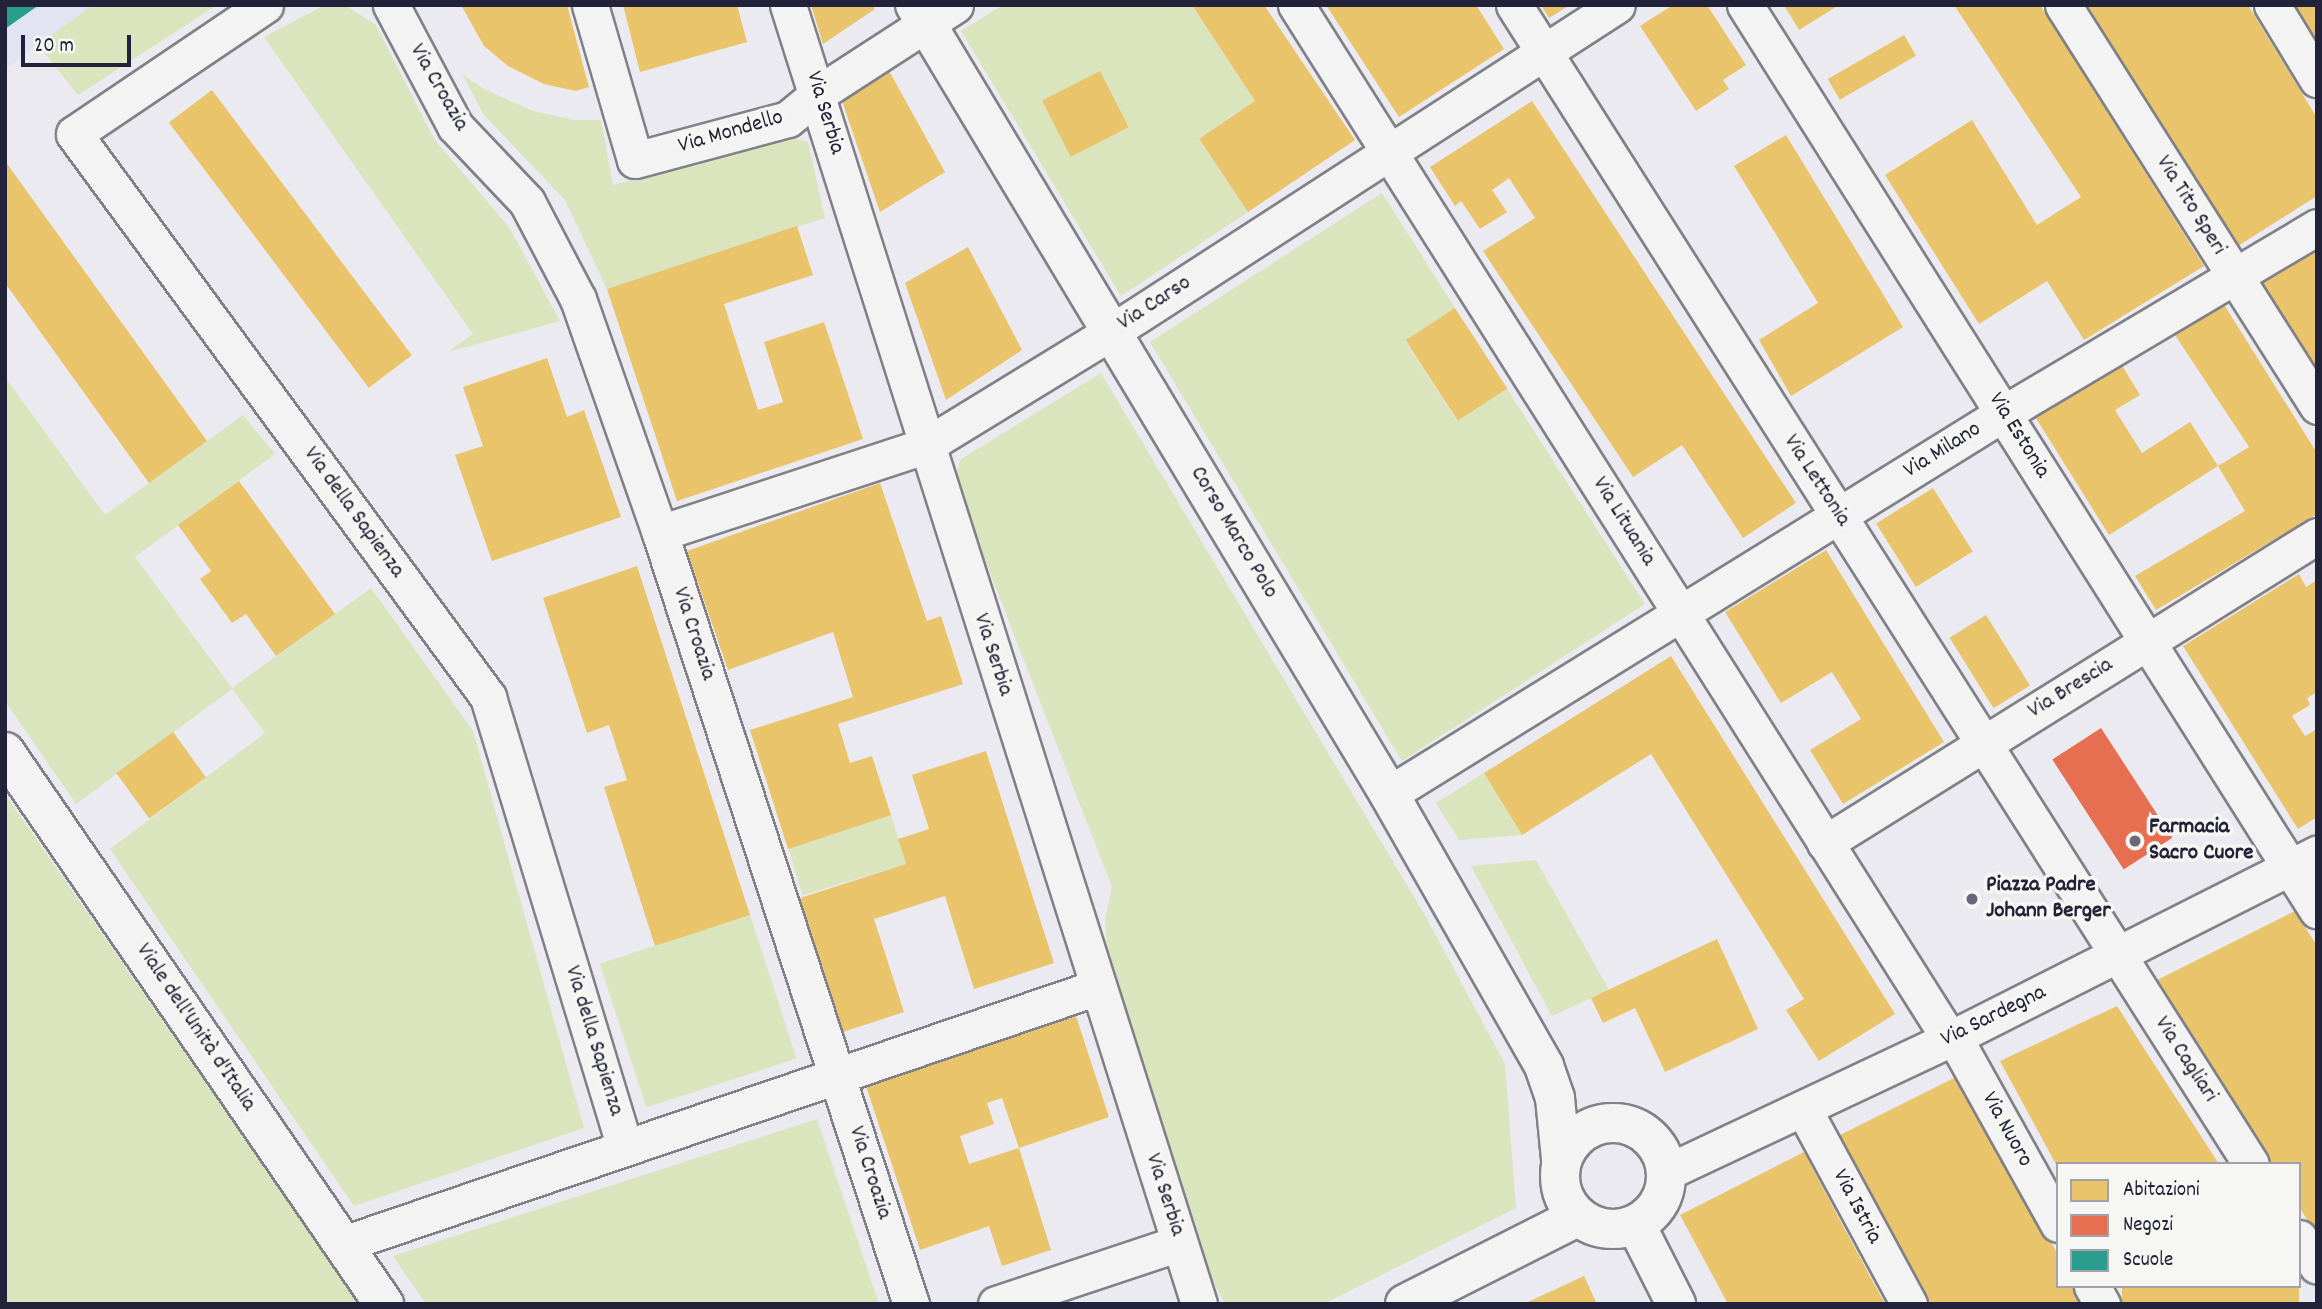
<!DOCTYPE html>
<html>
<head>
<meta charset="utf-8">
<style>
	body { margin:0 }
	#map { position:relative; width:2322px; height:1309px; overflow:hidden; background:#eaeaf0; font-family:Dekko,sans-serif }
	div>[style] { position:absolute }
	.built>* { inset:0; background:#e2e3f3 }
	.green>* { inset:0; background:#dae5be; transform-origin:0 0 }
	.homes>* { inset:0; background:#e9c46a; transform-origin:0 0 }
	.shops>* { inset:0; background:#e76f51; transform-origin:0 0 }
	.schools>* { inset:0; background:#2a9d8f }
	.roads { filter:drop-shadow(2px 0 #808088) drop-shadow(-2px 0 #808088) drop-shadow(0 2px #808088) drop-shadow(0 -2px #808088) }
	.street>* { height:35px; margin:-17.5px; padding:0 17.5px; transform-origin:17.5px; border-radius:17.5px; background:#f3f3f3 }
	.secondary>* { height:38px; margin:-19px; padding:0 19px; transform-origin:19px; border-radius:19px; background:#f3f3f3 }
	.secondary>.ring { margin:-19px; padding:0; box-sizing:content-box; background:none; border:38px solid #f3f3f3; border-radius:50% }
	.dots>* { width:19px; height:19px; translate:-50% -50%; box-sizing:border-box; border:4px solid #f6f6f2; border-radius:50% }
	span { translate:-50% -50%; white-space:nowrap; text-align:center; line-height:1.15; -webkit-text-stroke:7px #f6f6f2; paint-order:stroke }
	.street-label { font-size:23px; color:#22223b }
	.poi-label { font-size:23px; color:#22223b; font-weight:700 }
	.left { translate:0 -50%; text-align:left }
	.frame { position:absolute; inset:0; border:7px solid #22223b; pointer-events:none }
	.legend { position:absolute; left:2056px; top:1162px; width:245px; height:126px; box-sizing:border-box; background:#f6f6f2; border:2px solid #a1a1a9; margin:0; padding:9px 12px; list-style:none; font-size:21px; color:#22223b }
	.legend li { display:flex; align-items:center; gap:14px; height:35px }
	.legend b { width:35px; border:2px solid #a1a1a9 }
	.scale { position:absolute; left:21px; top:35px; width:110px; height:32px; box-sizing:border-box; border:4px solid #22223b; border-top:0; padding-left:9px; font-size:21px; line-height:24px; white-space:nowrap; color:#22223b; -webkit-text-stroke:5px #f6f6f2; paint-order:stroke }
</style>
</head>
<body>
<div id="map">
	<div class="built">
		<i style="clip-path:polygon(5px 5px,93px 5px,5px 69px)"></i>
	</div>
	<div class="green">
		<i style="clip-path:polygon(93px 5px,217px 5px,78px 95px,38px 45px)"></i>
		<i style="clip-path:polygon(325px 5px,346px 6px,376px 25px,434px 139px,509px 227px,560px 321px,448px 352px,473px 334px,264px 37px)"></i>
		<i style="clip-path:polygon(1003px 5px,1192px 5px,1255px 101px,1199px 140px,1248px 212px,1121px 296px,961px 31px)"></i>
		<i style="clip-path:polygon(462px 74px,484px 89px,533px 111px,574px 120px,601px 120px,613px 185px,792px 137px,808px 142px,825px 218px,607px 289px,565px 200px,484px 115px)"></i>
		<i style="clip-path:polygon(1382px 193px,1455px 308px,1405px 341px,1457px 421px,1507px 389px,1645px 604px,1402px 761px,1150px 342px)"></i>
		<i style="clip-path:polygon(1101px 373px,1426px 917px,1505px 1064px,1516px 1208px,1323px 1304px,1225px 1304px,1213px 1282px,1107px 946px,1105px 919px,1112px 887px,954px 480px,961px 459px)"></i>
		<i style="clip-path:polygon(5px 377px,105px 515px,243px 415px,275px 454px,135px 557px,232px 688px,371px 588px,473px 731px,584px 1128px,354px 1206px,110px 849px,265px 733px,232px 689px,76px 804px,5px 701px)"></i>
		<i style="clip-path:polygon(1484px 773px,1522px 835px,1459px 840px,1436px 803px)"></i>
		<i style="clip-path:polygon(5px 794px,359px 1304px,5px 1304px)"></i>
		<i style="left:891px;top:815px;width:51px;height:108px;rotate:73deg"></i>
		<i style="clip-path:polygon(1536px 860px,1609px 990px,1552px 1016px,1471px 866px)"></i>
		<i style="left:750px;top:915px;width:151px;height:158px;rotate:72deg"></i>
		<i style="clip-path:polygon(817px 1119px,879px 1304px,426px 1304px,393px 1256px)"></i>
	</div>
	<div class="homes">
		<i style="clip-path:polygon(461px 5px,567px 5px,589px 87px,576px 91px,544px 84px,508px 66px,484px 46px)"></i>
		<i style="clip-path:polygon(623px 5px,737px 5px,747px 42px,640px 72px)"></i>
		<i style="clip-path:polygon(811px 5px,872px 5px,875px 9px,823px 44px)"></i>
		<i style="clip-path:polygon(1192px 5px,1264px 5px,1355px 140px,1248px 212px,1199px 139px,1255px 101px)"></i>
		<i style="clip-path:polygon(1326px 5px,1476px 5px,1504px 49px,1399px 117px)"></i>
		<i style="clip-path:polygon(1541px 5px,1570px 5px,1549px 18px)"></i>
		<i style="clip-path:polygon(1673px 5px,1707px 5px,1746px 65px,1723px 80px,1729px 89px,1696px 111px,1640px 26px)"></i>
		<i style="clip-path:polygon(1784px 5px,1839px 5px,1799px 30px)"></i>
		<i style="clip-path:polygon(1954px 5px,2040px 5px,2204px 266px,2084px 340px,2047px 281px,1979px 324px,1885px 175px,1972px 120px,2037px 225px,2081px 197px)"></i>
		<i style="clip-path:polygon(2086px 5px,2248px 5px,2317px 118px,2317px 196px,2238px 246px)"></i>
		<i style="clip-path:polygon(2294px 5px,2317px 5px,2317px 43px)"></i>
		<i style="left:1904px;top:35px;width:24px;height:88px;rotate:60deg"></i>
		<i style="clip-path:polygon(888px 69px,945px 172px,880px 212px,842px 101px)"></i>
		<i style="left:1100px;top:71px;width:63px;height:65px;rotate:63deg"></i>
		<i style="left:212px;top:90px;width:332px;height:54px;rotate:53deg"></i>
		<i style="clip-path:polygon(1532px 101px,1796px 503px,1743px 538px,1682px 445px,1633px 477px,1483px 251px,1535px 218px,1509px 178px,1492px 190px,1507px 212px,1480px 229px,1461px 201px,1455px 206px,1430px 167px)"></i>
		<i style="clip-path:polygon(1786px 135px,1903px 327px,1791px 396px,1759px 340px,1818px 303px,1734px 166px)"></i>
		<i style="clip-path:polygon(5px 161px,207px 441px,149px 483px,5px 283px)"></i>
		<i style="clip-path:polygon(797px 226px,813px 275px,724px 304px,758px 410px,783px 402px,764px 342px,824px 322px,863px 439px,677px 501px,607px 289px)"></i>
		<i style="clip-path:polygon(2317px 245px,2317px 371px,2261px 280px)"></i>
		<i style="clip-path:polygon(968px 247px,1022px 350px,946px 400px,905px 283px)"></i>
		<i style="clip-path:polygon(2223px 303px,2317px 453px,2317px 514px,2156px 610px,2135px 576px,2245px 511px,2218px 466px,2249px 447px,2173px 332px)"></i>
		<i style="left:1455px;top:308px;width:96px;height:59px;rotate:57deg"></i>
		<i style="clip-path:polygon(547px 358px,567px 417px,584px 410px,621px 517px,492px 561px,455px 455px,483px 446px,463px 387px)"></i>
		<i style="clip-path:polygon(2121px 364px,2140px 395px,2115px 410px,2142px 453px,2190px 422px,2218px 466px,2109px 535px,2034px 415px)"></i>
		<i style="clip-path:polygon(239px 481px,335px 614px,276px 656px,246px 614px,232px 623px,200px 579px,211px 571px,178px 525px)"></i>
		<i style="clip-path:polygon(880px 483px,927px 621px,941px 616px,963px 684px,838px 724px,850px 763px,872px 756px,891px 815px,788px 849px,750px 730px,853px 697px,833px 632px,728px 670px,687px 551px)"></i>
		<i style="left:1933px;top:488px;width:75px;height:67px;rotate:58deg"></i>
		<i style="clip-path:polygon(1826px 550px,1944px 742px,1843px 804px,1810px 750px,1861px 719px,1832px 672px,1781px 703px,1725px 612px)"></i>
		<i style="clip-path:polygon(637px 566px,750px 915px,655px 946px,604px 787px,627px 780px,609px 725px,587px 733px,543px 598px)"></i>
		<i style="clip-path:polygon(2299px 574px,2306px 587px,2317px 580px,2317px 692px,2307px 698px,2310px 705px,2292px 716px,2305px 736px,2317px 729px,2317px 817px,2298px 829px,2183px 646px)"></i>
		<i style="left:1986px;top:615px;width:83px;height:43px;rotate:58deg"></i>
		<i style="clip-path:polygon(1671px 656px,1895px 1014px,1819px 1061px,1786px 1010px,1804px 999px,1651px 754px,1522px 835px,1484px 773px)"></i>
		<i style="left:173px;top:732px;width:56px;height:70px;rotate:54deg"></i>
		<i style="clip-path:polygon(986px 751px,1054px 963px,974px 989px,945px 896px,874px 919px,904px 1012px,843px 1032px,800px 898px,906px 864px,898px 839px,929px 829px,912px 775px)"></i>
		<i style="clip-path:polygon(2295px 911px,2317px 946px,2317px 1235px,2299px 1207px,2299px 1164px,2272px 1164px,2157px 980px)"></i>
		<i style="clip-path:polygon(1717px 939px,1758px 1029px,1665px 1072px,1635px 1008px,1603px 1023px,1591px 998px)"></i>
		<i style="clip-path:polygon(2117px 1006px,2145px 1050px,2219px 1164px,2058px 1164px,2058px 1168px,2000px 1061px)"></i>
		<i style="clip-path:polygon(1076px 1016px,1109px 1117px,1019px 1148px,1002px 1098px,987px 1103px,994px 1124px,960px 1136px,969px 1164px,1019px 1148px,1051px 1250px,1002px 1266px,989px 1226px,920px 1250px,866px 1086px)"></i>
		<i style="clip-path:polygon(1960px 1075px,2058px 1255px,2058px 1286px,2075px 1286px,2084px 1304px,1928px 1304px,1836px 1137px)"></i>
		<i style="clip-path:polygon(1804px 1152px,1842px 1224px,1885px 1304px,1728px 1304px,1680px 1215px)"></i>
		<i style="clip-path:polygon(1584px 1276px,1597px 1304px,1529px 1304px,1528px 1302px)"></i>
		<i style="left:2122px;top:1286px;width:177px;height:20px"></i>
	</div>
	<div class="shops">
		<i style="left:2101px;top:728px;width:131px;height:58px;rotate:57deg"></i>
	</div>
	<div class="schools">
		<i style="clip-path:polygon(5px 5px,39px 5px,5px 29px)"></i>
	</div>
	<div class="roads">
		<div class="street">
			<i style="left:265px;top:5px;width:230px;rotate:146deg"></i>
			<i style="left:74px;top:134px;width:699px;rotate:53.67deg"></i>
			<i style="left:488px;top:697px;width:471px;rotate:73.1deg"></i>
			<i style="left:391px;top:5px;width:137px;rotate:62.1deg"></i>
			<i style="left:455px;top:126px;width:105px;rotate:46.5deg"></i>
			<i style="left:527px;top:202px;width:110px;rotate:62.3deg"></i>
			<i style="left:578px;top:299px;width:248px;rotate:70.7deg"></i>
			<i style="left:660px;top:533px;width:811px;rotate:71.97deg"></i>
			<i style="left:590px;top:5px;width:161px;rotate:73.8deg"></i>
			<i style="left:635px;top:160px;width:158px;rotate:-15deg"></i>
			<i style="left:788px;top:119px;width:40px;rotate:-40deg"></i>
			<i style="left:819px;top:93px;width:162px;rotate:-32.9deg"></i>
			<i style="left:788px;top:5px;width:1362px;rotate:72.44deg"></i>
			<i style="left:1296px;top:5px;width:1222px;rotate:57.7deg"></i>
			<i style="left:1514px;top:5px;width:1373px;rotate:57.55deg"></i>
			<i style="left:1745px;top:5px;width:1071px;rotate:57.71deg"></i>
			<i style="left:2063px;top:5px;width:475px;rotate:57.6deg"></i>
			<i style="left:2272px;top:5px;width:87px;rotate:58.7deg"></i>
			<i style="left:660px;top:533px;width:279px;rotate:-18.2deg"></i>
			<i style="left:925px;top:446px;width:220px;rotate:-31.5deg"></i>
			<i style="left:1113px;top:331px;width:600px;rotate:-32.9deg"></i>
			<i style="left:1389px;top:794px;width:723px;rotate:-31.78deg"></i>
			<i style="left:2004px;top:413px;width:364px;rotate:-30.7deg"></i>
			<i style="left:1825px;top:843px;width:580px;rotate:-31.96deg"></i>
			<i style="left:1954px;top:1037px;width:214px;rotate:60.9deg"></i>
			<i style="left:1804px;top:1110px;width:221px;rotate:61.6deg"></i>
			<i style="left:1667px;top:1172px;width:317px;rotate:-25.2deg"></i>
			<i style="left:1954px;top:1037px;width:407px;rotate:-26.8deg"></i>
			<i style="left:2299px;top:1238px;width:33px;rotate:57deg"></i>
			<i style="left:343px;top:1244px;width:798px;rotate:-18.8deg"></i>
			<i style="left:2092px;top:1286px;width:21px;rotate:61deg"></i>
			<i style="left:996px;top:1304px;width:193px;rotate:-18.4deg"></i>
		</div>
		<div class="secondary">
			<i style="left:915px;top:5px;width:920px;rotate:59deg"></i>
			<i style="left:1389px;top:794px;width:313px;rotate:60.3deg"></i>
			<i style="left:1544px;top:1066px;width:34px;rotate:71deg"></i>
			<i style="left:1555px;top:1098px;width:61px;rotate:84.4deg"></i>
			<i style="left:5px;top:752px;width:670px;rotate:55.53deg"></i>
			<i class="ring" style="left:1560px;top:1123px;width:68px;height:68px"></i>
			<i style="left:1636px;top:1225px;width:89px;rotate:63.1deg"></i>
			<i style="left:1405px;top:1304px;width:193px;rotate:-26.8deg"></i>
		</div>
	</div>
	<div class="dots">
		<i style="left:2135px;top:841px;background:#68687a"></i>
		<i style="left:1972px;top:899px;background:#68687a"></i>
	</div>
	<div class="street-label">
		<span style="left:438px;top:88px;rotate:60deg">Via Croazia</span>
		<span style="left:824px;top:113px;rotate:73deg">Via Serbia</span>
		<span style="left:731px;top:133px;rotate:-16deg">Via Mondello</span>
		<span style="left:2190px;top:206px;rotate:58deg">Via Tito Speri</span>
		<span style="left:1155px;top:304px;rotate:-33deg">Via Carso</span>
		<span style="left:2018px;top:436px;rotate:58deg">Via Estonia</span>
		<span style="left:1943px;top:451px;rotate:-32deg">Via Milano</span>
		<span style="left:1816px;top:481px;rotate:57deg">Via Lettonia</span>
		<span style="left:353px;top:513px;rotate:54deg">Via della Sapienza</span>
		<span style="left:1623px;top:522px;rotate:58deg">Via Lituania</span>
		<span style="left:1233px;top:533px;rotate:59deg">Corso Marco Polo</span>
		<span style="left:693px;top:634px;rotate:72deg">Via Croazia</span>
		<span style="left:992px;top:655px;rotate:72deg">Via Serbia</span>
		<span style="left:2071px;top:689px;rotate:-32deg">Via Brescia</span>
		<span style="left:1994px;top:1017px;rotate:-26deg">Via Sardegna</span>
		<span style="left:195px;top:1028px;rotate:56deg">Viale dell'Unità d'Italia</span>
		<span style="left:593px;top:1041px;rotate:73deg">Via della Sapienza</span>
		<span style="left:2185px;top:1060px;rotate:57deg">Via Cagliari</span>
		<span style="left:2006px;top:1130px;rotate:61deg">Via Nuoro</span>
		<span style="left:869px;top:1173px;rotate:72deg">Via Croazia</span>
		<span style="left:1164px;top:1195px;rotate:72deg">Via Serbia</span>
		<span style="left:1856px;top:1207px;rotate:62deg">Via Istria</span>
	</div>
	<div class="poi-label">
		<span class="left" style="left:2149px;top:841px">Farmacia<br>Sacro Cuore</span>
		<span class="left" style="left:1986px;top:899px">Piazza Padre<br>Johann Berger</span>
	</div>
	<div class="frame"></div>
	<ul class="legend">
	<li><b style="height:19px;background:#e9c46a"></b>Abitazioni</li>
	<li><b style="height:19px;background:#e76f51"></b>Negozi</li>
	<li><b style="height:19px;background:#2a9d8f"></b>Scuole</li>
	</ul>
	<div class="scale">20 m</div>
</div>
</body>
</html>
